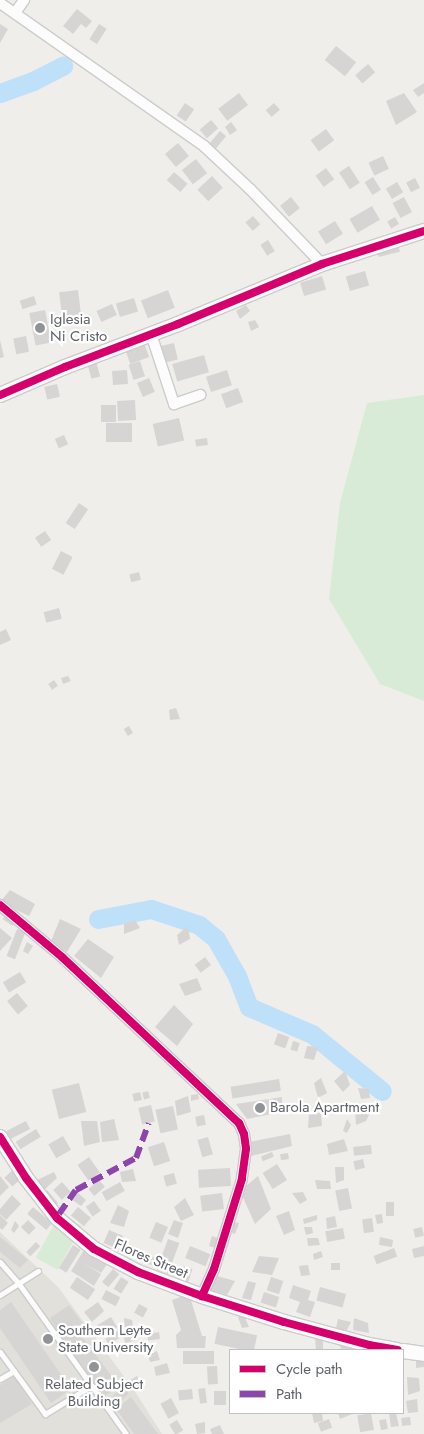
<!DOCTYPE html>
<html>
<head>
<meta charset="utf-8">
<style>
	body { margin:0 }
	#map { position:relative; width:424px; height:1434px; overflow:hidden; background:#efeeea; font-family:Jost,sans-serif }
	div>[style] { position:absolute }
	.education>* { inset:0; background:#e2e0da }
	.green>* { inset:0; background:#d8ebd6; transform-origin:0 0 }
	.river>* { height:19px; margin:-9.5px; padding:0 9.5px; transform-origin:9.5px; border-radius:9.5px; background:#bfe0f9 }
	.building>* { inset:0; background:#d6d5d3; transform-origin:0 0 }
	.roads { filter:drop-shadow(1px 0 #cbcccc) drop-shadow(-1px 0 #cbcccc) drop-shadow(0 1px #cbcccc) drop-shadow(0 -1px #cbcccc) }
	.lane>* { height:5px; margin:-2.5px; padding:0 2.5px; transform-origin:2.5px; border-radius:2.5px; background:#fdfcfc }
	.street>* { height:10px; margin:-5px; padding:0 5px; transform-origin:5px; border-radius:5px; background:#fdfcfc }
	.secondary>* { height:14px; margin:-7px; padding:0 7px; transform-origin:7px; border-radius:7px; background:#fdfcfc }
	.quiet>* { height:6px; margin-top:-3px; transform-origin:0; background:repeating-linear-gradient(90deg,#8e44ad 0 12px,transparent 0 18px) }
	.cycleway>* { height:8px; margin:-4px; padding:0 4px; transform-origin:4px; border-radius:4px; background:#d6006c }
	.dots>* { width:14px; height:14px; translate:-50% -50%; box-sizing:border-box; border:2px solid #fff; border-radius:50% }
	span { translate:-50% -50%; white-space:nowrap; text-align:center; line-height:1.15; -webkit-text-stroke:4.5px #fff; paint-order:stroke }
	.poi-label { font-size:15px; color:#5f6368 }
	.left { translate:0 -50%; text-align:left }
	.street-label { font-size:15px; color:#5f6368 }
	.legend { position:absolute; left:229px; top:1349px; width:175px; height:65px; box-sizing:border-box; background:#fff; border:1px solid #bfc1c3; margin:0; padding:6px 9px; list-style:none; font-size:15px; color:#5f6368 }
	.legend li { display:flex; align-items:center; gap:10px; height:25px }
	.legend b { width:25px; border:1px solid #bfc1c3 }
</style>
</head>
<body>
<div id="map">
	<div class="education">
		<i style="clip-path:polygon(0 1232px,58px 1287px,134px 1390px,162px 1434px,0 1434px)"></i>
	</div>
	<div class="green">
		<i style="clip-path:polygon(424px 395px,424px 701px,380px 684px,329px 599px,340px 503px,367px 403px)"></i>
		<i style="left:60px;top:1214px;width:25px;height:50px;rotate:29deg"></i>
	</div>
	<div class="river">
		<i style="left:0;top:93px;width:35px;rotate:-20deg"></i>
		<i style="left:33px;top:81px;width:34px;rotate:-27deg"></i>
		<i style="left:98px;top:919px;width:54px;rotate:-10.7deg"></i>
		<i style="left:151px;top:909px;width:51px;rotate:18.4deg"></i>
		<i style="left:199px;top:925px;width:22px;rotate:39deg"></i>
		<i style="left:216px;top:939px;width:43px;rotate:60.4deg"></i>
		<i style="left:237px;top:976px;width:33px;rotate:69deg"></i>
		<i style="left:249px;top:1007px;width:69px;rotate:23.2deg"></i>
		<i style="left:312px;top:1034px;width:90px;rotate:39.2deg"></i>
	</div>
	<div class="building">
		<i style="clip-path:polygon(77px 9px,92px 21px,86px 28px,81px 24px,73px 34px,63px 26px)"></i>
		<i style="clip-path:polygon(0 24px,8px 29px,0 43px)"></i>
		<i style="left:99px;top:24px;width:9px;height:18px;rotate:32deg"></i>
		<i style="left:336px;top:46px;width:26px;height:18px;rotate:39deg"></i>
		<i style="left:368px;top:64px;width:11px;height:17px;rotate:49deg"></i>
		<i style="clip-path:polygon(424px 83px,424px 93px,418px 97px,413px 90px)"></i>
		<i style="left:239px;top:93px;width:15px;height:26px;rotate:53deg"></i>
		<i style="clip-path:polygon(404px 93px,417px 112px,396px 125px,386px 101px)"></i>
		<i style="left:185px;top:103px;width:11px;height:15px;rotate:34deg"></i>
		<i style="left:274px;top:103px;width:9px;height:11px;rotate:49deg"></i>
		<i style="left:211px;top:120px;width:11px;height:15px;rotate:49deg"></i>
		<i style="clip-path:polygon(231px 122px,237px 130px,230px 135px,225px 127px)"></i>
		<i style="left:326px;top:129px;width:14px;height:19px;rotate:54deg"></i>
		<i style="left:220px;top:131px;width:8px;height:18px;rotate:40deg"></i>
		<i style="left:178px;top:143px;width:17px;height:17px;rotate:50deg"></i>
		<i style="left:383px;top:156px;width:14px;height:16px;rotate:65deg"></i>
		<i style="left:196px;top:159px;width:18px;height:18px;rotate:52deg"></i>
		<i style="left:349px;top:166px;width:20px;height:12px;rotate:57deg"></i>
		<i style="left:326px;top:168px;width:14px;height:13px;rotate:54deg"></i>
		<i style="left:174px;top:172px;width:18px;height:11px;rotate:41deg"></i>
		<i style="left:212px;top:176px;width:16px;height:20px;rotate:47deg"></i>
		<i style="left:373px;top:177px;width:15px;height:10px;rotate:58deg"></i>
		<i style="left:415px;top:178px;width:11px;height:10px;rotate:63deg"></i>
		<i style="left:397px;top:182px;width:12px;height:13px;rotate:59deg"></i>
		<i style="left:291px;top:197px;width:14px;height:14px;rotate:51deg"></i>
		<i style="left:404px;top:197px;width:17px;height:13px;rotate:62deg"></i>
		<i style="left:372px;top:206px;width:16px;height:26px;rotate:60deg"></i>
		<i style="left:253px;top:216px;width:11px;height:10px;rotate:49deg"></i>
		<i style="left:395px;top:217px;width:8px;height:9px;rotate:60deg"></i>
		<i style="left:335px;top:221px;width:15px;height:20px;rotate:58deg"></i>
		<i style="left:268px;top:240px;width:13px;height:9px;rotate:58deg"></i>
		<i style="left:398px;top:244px;width:8px;height:22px;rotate:76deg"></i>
		<i style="left:365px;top:271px;width:15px;height:20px;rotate:74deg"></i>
		<i style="left:322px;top:276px;width:14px;height:23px;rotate:73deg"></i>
		<i style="left:78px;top:290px;width:34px;height:19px;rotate:83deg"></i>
		<i style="left:168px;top:290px;width:19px;height:29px;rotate:69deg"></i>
		<i style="left:34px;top:296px;width:9px;height:15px;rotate:72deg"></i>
		<i style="left:134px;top:298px;width:14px;height:19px;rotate:73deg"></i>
		<i style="left:112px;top:304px;width:12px;height:17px;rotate:66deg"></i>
		<i style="clip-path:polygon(246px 305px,250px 311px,240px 319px,236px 311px)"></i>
		<i style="left:45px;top:310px;width:33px;height:16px;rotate:79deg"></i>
		<i style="clip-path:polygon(255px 320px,259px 327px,251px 331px,248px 322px)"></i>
		<i style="left:26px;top:336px;width:16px;height:13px;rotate:79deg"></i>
		<i style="clip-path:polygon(0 340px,4px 357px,0 358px)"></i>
		<i style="left:144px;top:343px;width:15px;height:20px;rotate:70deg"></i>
		<i style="left:174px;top:343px;width:17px;height:17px;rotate:77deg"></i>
		<i style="left:204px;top:355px;width:18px;height:33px;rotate:74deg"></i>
		<i style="left:96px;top:361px;width:16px;height:9px;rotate:75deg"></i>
		<i style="left:140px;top:361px;width:16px;height:12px;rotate:72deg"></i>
		<i style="left:127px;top:370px;width:14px;height:15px;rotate:86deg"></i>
		<i style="left:227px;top:370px;width:16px;height:22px;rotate:72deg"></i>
		<i style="left:149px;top:378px;width:15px;height:13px;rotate:67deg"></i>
		<i style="left:57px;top:384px;width:13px;height:13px;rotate:77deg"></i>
		<i style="left:238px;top:388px;width:15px;height:18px;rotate:70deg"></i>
		<i style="left:135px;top:400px;width:20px;height:18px;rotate:87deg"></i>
		<i style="left:116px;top:405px;width:17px;height:15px;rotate:90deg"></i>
		<i style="left:179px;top:418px;width:23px;height:27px;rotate:77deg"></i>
		<i style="left:132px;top:423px;width:19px;height:26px;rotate:90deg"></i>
		<i style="left:64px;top:435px;width:10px;height:10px;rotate:66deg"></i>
		<i style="left:207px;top:438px;width:7px;height:12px;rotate:82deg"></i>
		<i style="left:79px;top:503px;width:11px;height:24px;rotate:34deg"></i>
		<i style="left:45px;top:531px;width:11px;height:12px;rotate:56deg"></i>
		<i style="left:61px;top:551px;width:13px;height:20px;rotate:27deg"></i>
		<i style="left:139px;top:572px;width:8px;height:10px;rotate:76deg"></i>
		<i style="left:59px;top:608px;width:11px;height:16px;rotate:75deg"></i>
		<i style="clip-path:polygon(6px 629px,11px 640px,0 645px,0 632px)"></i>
		<i style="clip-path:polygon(68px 676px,71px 681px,63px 684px,61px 678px)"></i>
		<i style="left:54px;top:680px;width:7px;height:7px;rotate:56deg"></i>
		<i style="clip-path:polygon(176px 708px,180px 719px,170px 720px,169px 710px)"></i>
		<i style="left:129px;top:726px;width:8px;height:6px;rotate:60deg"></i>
		<i style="clip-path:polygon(10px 890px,35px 904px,29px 916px,0 902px)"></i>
		<i style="left:6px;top:914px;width:12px;height:6px;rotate:35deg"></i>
		<i style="clip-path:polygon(60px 919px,81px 929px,67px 952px,51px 941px)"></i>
		<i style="clip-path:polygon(135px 920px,140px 928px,124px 934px,124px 924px)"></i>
		<i style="clip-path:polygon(188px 926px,190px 939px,179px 945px,177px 935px)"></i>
		<i style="clip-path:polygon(0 928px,12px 938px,0 951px)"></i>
		<i style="left:17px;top:929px;width:9px;height:29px;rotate:21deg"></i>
		<i style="clip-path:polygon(88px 939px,114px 957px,101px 978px,74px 956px)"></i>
		<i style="clip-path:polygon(27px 942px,33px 946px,28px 954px,23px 951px)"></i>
		<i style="left:205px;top:957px;width:10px;height:13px;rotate:53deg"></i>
		<i style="left:20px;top:972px;width:12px;height:20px;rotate:59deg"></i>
		<i style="clip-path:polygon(197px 978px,202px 990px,185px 996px,179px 984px)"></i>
		<i style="left:17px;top:993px;width:17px;height:13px;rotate:50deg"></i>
		<i style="clip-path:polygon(174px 1005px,193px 1024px,177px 1046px,155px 1027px)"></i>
		<i style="left:278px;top:1033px;width:12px;height:12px;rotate:20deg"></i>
		<i style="left:293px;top:1041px;width:7px;height:9px;rotate:16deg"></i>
		<i style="clip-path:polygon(307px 1046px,318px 1047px,314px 1060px,304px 1058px)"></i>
		<i style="clip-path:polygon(345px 1071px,350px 1085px,343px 1092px,334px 1081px)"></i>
		<i style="clip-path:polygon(321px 1078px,327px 1093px,318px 1098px,314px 1083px)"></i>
		<i style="left:279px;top:1079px;width:12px;height:49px;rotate:81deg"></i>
		<i style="left:79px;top:1083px;width:30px;height:28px;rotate:76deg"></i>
		<i style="clip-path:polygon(358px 1088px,369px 1089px,370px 1098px,361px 1099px)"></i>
		<i style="left:148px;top:1091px;width:7px;height:6px;rotate:74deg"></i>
		<i style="left:140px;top:1092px;width:8px;height:8px;rotate:76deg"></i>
		<i style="clip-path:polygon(198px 1094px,199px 1099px,191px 1101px,191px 1095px)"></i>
		<i style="clip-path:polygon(188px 1096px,191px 1112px,177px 1116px,175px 1101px)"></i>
		<i style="clip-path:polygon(282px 1097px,282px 1112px,247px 1119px,236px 1104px)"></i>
		<i style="left:151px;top:1105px;width:17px;height:13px;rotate:77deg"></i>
		<i style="left:173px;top:1106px;width:24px;height:18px;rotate:78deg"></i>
		<i style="clip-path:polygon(355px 1108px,370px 1113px,366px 1121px,356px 1125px)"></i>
		<i style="clip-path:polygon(309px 1113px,321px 1113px,322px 1126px,308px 1128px)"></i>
		<i style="left:204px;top:1115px;width:10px;height:9px;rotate:79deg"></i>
		<i style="clip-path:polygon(114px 1119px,119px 1140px,102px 1142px,100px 1122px)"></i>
		<i style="clip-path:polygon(347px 1119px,351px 1125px,347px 1133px,343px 1131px)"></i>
		<i style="left:26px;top:1121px;width:9px;height:22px;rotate:63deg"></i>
		<i style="clip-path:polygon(81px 1121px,97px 1121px,100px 1142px,84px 1146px)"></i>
		<i style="left:36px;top:1129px;width:9px;height:24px;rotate:58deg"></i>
		<i style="clip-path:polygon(290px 1134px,292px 1146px,251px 1156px,249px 1142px)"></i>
		<i style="left:63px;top:1136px;width:16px;height:17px;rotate:60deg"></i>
		<i style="left:208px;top:1137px;width:18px;height:11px;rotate:74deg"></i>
		<i style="clip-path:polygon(344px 1139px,348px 1151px,329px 1155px,327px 1144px)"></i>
		<i style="left:164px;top:1142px;width:20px;height:17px;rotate:72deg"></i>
		<i style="left:371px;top:1145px;width:9px;height:18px;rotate:84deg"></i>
		<i style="left:272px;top:1152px;width:5px;height:12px;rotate:68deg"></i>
		<i style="left:288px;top:1153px;width:6px;height:8px;rotate:81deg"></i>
		<i style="left:89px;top:1157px;width:19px;height:14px;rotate:55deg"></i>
		<i style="left:363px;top:1159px;width:9px;height:10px;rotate:77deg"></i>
		<i style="left:277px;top:1164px;width:19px;height:17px;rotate:58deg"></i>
		<i style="clip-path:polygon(335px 1167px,344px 1167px,344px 1180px,336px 1183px)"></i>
		<i style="left:230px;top:1168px;width:18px;height:32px;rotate:87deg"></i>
		<i style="left:14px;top:1169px;width:12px;height:13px;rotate:48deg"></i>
		<i style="clip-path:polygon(133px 1169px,136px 1181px,122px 1182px,120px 1172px)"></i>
		<i style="clip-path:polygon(54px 1172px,57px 1178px,43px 1191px,35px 1181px)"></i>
		<i style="left:174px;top:1173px;width:11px;height:11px;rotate:75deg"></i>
		<i style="clip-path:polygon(0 1176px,9px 1187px,0 1196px)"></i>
		<i style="clip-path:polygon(258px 1176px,271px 1209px,255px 1224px,240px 1191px)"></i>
		<i style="left:99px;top:1180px;width:9px;height:14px;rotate:49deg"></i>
		<i style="clip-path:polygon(315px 1180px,330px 1181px,331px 1189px,317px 1189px)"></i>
		<i style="left:62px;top:1182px;width:13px;height:12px;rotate:48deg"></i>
		<i style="left:120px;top:1182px;width:10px;height:21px;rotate:61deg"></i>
		<i style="left:348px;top:1188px;width:21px;height:13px;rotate:79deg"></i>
		<i style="clip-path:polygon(47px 1190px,58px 1203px,53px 1208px,44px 1196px)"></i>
		<i style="clip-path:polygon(303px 1192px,307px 1200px,300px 1204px,292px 1193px)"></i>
		<i style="clip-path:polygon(78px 1193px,86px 1200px,81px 1206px,71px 1199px)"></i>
		<i style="left:222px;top:1193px;width:16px;height:22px;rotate:83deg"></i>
		<i style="clip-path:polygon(12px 1195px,21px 1204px,6px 1220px,0 1214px,0 1209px)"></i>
		<i style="clip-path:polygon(185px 1198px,194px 1215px,181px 1221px,174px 1207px)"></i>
		<i style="left:94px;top:1201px;width:12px;height:10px;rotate:55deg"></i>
		<i style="left:386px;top:1202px;width:8px;height:14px"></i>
		<i style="clip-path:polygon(118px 1205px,129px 1211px,124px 1227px,110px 1223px)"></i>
		<i style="left:33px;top:1207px;width:25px;height:9px;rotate:40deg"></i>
		<i style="left:78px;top:1207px;width:17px;height:11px;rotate:40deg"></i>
		<i style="clip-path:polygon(289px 1211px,295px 1230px,284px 1235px,276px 1216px)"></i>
		<i style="clip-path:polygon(382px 1214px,383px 1223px,377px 1224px,375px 1215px)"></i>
		<i style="clip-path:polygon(0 1215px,8px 1223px,2px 1230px,0 1228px)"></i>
		<i style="clip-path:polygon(317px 1215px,317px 1220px,304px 1224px,303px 1219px)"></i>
		<i style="clip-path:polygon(335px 1216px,337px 1227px,327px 1229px,326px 1218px)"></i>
		<i style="left:372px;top:1218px;width:14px;height:10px;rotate:82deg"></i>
		<i style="left:28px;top:1220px;width:11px;height:10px;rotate:45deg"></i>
		<i style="clip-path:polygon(174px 1220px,183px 1223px,178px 1238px,168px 1234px)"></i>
		<i style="clip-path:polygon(15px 1221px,19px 1226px,14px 1233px,11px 1230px)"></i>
		<i style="left:156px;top:1222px;width:13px;height:17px;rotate:23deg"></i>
		<i style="clip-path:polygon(233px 1222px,239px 1223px,235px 1234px,229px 1232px)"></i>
		<i style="clip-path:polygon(304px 1227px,312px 1227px,313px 1233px,306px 1235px)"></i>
		<i style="left:422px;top:1227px;width:9px;height:9px;rotate:77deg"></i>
		<i style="left:343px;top:1228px;width:11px;height:18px;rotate:80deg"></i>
		<i style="left:109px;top:1230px;width:15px;height:14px;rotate:23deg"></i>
		<i style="clip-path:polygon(212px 1236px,220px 1239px,218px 1249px,209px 1246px)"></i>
		<i style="clip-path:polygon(0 1237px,28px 1260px,20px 1268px,0 1252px)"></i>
		<i style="clip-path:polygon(380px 1237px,393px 1240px,392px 1247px,379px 1245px)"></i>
		<i style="clip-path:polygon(307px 1238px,318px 1238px,320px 1245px,308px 1246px)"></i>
		<i style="left:168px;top:1239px;width:12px;height:33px;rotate:20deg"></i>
		<i style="left:36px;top:1242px;width:6px;height:14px;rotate:45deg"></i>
		<i style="left:73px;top:1245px;width:9px;height:27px;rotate:32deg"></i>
		<i style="left:190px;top:1246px;width:22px;height:13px;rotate:22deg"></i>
		<i style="clip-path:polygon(424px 1246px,424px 1256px,414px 1258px,412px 1249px)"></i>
		<i style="left:394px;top:1248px;width:9px;height:22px;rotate:69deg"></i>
		<i style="clip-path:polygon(84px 1250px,108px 1263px,101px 1273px,83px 1263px,101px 1274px,94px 1286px,71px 1271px)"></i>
		<i style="clip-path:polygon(321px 1251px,323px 1257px,314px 1260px,313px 1254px)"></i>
		<i style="clip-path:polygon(147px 1256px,159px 1258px,156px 1266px,144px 1263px)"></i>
		<i style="clip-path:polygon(259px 1256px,279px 1258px,272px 1275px,252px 1272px)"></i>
		<i style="left:331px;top:1263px;width:9px;height:7px"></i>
		<i style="clip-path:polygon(308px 1265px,310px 1275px,301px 1276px,299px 1266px)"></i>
		<i style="left:184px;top:1266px;width:9px;height:14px;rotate:18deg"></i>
		<i style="left:113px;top:1269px;width:8px;height:17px;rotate:40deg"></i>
		<i style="clip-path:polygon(217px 1276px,235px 1281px,227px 1295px,211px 1290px)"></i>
		<i style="left:77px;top:1277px;width:22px;height:13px;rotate:34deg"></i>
		<i style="left:121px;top:1277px;width:9px;height:14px;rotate:32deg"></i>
		<i style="left:271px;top:1277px;width:13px;height:14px;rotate:18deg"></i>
		<i style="clip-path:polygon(248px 1281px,256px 1283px,251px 1300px,242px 1298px)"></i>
		<i style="clip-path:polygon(293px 1285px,311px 1291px,308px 1300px,315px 1302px,310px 1317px,296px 1312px,300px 1302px,289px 1298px)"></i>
		<i style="left:320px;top:1287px;width:27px;height:14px;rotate:15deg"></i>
		<i style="left:106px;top:1290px;width:16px;height:10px;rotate:27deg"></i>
		<i style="left:264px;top:1292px;width:16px;height:11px;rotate:18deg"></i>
		<i style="clip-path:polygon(189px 1294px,202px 1336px,206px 1336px,205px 1348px,177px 1348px,176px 1335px,181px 1330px,172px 1300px)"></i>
		<i style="clip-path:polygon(11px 1302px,71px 1389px,51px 1403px,0 1328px,0 1310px)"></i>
		<i style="clip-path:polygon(98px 1302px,104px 1311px,92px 1322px,84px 1312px)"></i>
		<i style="left:139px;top:1304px;width:10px;height:10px;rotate:29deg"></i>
		<i style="clip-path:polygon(69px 1305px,89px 1332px,81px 1335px,119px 1386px,105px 1396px,64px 1343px,50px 1318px)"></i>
		<i style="clip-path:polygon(244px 1315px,249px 1327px,242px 1328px,238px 1317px)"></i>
		<i style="left:111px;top:1317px;width:12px;height:17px;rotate:59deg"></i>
		<i style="clip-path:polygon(124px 1318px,132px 1320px,133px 1327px,125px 1327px)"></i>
		<i style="clip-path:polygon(354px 1318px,368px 1323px,369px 1333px,353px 1330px)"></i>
		<i style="clip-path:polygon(338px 1319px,351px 1322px,346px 1332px,336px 1328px)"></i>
		<i style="left:218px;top:1327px;width:40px;height:17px;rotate:12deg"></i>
		<i style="left:117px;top:1331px;width:7px;height:14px;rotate:56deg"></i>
		<i style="left:159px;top:1332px;width:7px;height:12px;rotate:82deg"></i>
		<i style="left:133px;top:1333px;width:8px;height:10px;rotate:76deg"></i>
		<i style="clip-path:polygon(323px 1337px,323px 1350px,316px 1350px,315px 1338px)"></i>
		<i style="clip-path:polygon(340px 1344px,355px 1345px,354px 1350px,341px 1350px)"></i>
		<i style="clip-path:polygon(157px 1351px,160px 1360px,150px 1362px,148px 1354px)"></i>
		<i style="left:183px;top:1351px;width:31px;height:13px"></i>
		<i style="clip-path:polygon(416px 1354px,424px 1356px,424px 1367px,416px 1368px)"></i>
		<i style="clip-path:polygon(167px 1363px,170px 1373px,156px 1376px,154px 1367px)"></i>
		<i style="left:217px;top:1366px;width:18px;height:10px;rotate:87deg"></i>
		<i style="clip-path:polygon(14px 1376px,32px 1404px,0 1423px,0 1385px)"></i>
		<i style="clip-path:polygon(137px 1376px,142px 1388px,136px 1391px,129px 1381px)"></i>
		<i style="clip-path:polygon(407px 1377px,419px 1378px,420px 1391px,408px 1395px)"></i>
		<i style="left:123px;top:1387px;width:9px;height:14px;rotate:49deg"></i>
		<i style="left:205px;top:1388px;width:15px;height:7px;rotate:82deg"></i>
		<i style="left:192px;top:1389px;width:10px;height:14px;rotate:84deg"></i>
		<i style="left:214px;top:1391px;width:12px;height:14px"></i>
		<i style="clip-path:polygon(131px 1397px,158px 1434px,134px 1434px,116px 1409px)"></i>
		<i style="left:171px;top:1398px;width:17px;height:12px;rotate:62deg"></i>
		<i style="clip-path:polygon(417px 1399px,418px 1412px,408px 1413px,406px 1401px)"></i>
		<i style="clip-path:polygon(312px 1413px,322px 1413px,323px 1421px,314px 1423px)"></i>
		<i style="clip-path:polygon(338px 1413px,355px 1413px,340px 1419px)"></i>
		<i style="left:371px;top:1413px;width:17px;height:14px;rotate:80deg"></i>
		<i style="clip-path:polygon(389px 1413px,396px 1413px,399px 1426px,391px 1427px)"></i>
		<i style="left:410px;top:1417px;width:8px;height:9px;rotate:83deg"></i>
		<i style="left:329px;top:1419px;width:9px;height:12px;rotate:69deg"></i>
		<i style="left:386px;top:1419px;width:10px;height:7px;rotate:79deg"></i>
		<i style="left:177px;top:1420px;width:12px;height:9px;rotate:59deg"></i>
		<i style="clip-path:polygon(205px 1422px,205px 1433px,197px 1434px,195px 1424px)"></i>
		<i style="clip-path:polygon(220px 1425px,224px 1434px,212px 1434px,210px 1429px)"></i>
	</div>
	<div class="roads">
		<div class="lane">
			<i style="left:0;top:1262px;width:29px;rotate:49deg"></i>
			<i style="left:19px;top:1284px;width:184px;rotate:54.5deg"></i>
			<i style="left:0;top:1295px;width:45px;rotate:-32.3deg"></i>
			<i style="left:0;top:1352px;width:77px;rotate:54deg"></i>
			<i style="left:45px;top:1414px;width:54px;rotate:-31.3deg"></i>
			<i style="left:0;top:1379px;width:16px;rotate:-30deg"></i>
		</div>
		<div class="street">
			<i style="left:0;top:3px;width:249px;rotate:35deg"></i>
			<i style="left:204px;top:146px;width:63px;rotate:43.1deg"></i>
			<i style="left:250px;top:189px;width:104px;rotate:46.2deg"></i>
			<i style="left:15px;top:13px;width:16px;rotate:-55deg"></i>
			<i style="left:151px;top:334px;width:74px;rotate:71.8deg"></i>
			<i style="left:174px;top:404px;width:28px;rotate:-19deg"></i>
			<i style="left:0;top:905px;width:81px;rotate:40deg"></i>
			<i style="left:62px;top:957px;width:243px;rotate:43.2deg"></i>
			<i style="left:239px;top:1123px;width:12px;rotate:66deg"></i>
			<i style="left:244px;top:1134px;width:15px;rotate:82deg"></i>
			<i style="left:246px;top:1149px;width:30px;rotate:98deg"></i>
			<i style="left:242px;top:1179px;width:94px;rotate:107.3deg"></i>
			<i style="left:214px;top:1269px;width:30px;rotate:114deg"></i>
		</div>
		<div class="secondary">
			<i style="left:0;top:395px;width:71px;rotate:-23.3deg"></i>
			<i style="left:65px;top:367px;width:121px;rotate:-20.8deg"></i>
			<i style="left:178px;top:324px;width:156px;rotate:-22.6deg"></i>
			<i style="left:322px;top:264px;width:107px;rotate:-17.9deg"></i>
			<i style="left:0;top:1137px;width:49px;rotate:57.6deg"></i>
			<i style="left:26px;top:1178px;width:51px;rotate:52.2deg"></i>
			<i style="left:57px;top:1218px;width:48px;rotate:40deg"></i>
			<i style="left:94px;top:1249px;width:50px;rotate:27.6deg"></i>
			<i style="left:138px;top:1272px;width:68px;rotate:20.6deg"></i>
			<i style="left:202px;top:1296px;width:86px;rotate:17.6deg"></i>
			<i style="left:284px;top:1322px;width:88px;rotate:15.1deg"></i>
			<i style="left:369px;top:1345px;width:29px;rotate:10deg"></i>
			<i style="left:403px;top:1351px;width:21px;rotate:8deg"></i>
		</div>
	</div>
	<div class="quiet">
		<i style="left:59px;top:1214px;width:29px;rotate:-55deg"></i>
		<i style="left:76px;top:1190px;width:68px;rotate:-28.1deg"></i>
		<i style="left:136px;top:1158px;width:37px;rotate:-70deg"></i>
	</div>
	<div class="cycleway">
		<i style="left:0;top:395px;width:71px;rotate:-23.3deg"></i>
		<i style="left:65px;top:367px;width:121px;rotate:-20.8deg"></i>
		<i style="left:178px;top:324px;width:156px;rotate:-22.6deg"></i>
		<i style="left:322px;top:264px;width:107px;rotate:-17.9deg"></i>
		<i style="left:0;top:905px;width:81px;rotate:40deg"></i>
		<i style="left:62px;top:957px;width:243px;rotate:43.2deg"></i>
		<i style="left:239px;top:1123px;width:12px;rotate:66deg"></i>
		<i style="left:244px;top:1134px;width:15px;rotate:82deg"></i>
		<i style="left:246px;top:1149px;width:30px;rotate:98deg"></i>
		<i style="left:242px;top:1179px;width:94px;rotate:107.3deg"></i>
		<i style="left:214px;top:1269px;width:30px;rotate:114deg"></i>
		<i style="left:0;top:1137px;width:49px;rotate:57.6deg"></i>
		<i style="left:26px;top:1178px;width:51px;rotate:52.2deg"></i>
		<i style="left:57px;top:1218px;width:48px;rotate:40deg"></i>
		<i style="left:94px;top:1249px;width:50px;rotate:27.6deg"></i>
		<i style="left:138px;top:1272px;width:68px;rotate:20.6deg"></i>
		<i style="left:202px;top:1296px;width:86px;rotate:17.6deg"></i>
		<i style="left:284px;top:1322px;width:88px;rotate:15.1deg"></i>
		<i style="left:369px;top:1345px;width:29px;rotate:10deg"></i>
	</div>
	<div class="dots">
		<i style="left:40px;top:328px;background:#919496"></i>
		<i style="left:260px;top:1108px;background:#919496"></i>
		<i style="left:48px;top:1339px;background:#919496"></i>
		<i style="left:94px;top:1367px;background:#919496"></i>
	</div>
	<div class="poi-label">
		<span class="left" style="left:50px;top:328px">Iglesia<br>Ni Cristo</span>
		<span class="left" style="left:270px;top:1108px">Barola Apartment</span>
		<span class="left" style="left:58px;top:1339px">Southern Leyte<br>State University</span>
		<span style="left:94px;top:1393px">Related Subject<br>Building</span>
	</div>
	<div class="street-label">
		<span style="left:151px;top:1259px;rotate:23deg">Flores Street</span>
	</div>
	<ul class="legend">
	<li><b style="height:6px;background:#d6006c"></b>Cycle path</li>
	<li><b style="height:6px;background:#8e44ad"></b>Path</li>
	</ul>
</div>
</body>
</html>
